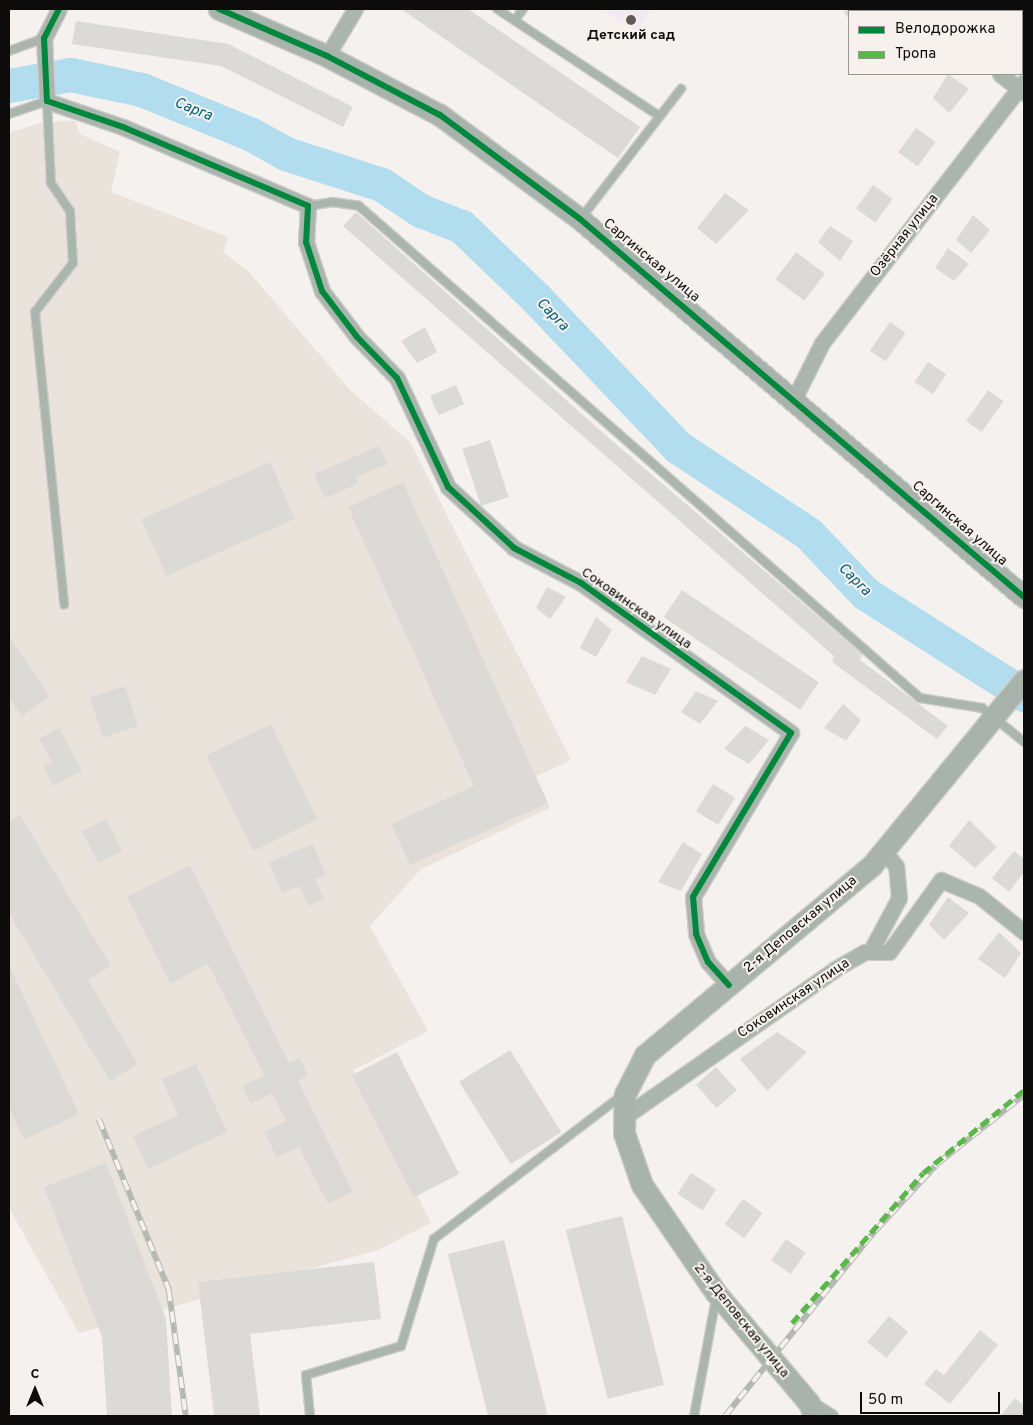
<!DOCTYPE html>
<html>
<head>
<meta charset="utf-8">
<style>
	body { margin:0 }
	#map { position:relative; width:1033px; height:1425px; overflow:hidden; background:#f4f1ee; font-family:Overpass,sans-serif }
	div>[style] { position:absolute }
	.built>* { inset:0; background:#eae3db }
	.education>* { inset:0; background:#f1e9f3 }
	.river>* { height:34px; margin:-17px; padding:0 17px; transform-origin:17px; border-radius:17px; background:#b2ddef }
	.building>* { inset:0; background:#dcdad7; transform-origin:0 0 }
	.roads { filter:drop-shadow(1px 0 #cecccb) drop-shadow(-1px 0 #cecccb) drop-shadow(0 1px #cecccb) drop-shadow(0 -1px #cecccb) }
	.lane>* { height:8px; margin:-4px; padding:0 4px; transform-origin:4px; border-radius:4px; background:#aab6ad }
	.street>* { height:15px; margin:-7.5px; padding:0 7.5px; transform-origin:7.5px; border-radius:7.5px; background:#aab6ad }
	.secondary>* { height:21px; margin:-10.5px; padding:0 10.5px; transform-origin:10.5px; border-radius:10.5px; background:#a8b4ab }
	.rail>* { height:5.5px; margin-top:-2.75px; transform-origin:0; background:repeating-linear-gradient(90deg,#f6f1ec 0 11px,#b4b8b2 0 22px); box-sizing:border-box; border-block:1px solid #b4b8b2 }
	.quiet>* { height:5px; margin-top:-2.5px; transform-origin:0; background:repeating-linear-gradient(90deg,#58b947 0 10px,transparent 0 15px) }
	.cycleway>* { height:6px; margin:-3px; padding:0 3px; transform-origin:3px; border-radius:3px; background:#00873e }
	.dots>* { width:14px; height:14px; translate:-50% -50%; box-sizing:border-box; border:2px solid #f6f1ec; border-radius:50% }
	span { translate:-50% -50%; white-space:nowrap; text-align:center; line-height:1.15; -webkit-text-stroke:4px #f6f1ec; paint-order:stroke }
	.poi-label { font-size:14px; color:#0e0c0b; font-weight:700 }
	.street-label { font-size:14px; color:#0e0c0b }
	.water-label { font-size:15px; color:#015a74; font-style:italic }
	.frame { position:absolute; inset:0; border:10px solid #0e0c0b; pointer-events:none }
	.legend { position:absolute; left:848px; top:10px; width:175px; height:65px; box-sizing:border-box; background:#f6f1ec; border:1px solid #999592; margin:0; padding:6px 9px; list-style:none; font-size:15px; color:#0e0c0b }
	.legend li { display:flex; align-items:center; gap:10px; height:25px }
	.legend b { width:25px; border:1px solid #999592 }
	.north { position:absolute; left:10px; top:1365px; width:50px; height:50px; -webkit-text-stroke:4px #f6f1ec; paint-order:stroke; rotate:0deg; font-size:14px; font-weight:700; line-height:20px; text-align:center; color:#0e0c0b }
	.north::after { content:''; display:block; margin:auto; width:18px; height:22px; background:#0e0c0b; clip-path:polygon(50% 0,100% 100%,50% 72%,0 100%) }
	.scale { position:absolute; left:860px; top:1392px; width:140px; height:22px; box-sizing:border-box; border:2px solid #0e0c0b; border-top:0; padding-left:6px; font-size:15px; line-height:18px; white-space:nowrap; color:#0e0c0b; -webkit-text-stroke:4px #f6f1ec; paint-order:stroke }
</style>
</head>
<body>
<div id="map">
	<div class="built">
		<i style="clip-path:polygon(75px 121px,80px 134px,120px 152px,111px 192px,228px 237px,223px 252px,249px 272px,351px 391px,410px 442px,571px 760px,535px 777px,550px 808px,421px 869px,370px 926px,428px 1031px,354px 1070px,431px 1223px,378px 1250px,79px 1333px,9px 1208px,9px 133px,43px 122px)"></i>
	</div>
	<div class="education">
		<i style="clip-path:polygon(601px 9px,651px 9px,637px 31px)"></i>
	</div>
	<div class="river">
		<i style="left:9px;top:86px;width:63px;rotate:-10.1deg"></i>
		<i style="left:71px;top:75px;width:73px;rotate:11.9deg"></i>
		<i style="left:142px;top:90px;width:119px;rotate:22.2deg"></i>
		<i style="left:252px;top:135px;width:39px;rotate:29deg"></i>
		<i style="left:286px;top:154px;width:101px;rotate:17.9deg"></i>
		<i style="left:382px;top:185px;width:47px;rotate:33.7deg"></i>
		<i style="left:421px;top:211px;width:44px;rotate:21.3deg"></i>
		<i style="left:462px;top:227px;width:103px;rotate:43.8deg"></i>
		<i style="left:536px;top:298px;width:207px;rotate:46.4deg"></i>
		<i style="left:679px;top:448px;width:156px;rotate:33.5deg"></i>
		<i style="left:809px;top:534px;width:83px;rotate:46.5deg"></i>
		<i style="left:866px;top:594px;width:188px;rotate:32.6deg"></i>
	</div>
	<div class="building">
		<i style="clip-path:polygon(401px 9px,468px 9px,640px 127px,618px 158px)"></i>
		<i style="clip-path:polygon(846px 9px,870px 9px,849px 11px,849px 18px,844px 13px)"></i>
		<i style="clip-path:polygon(76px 21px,228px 44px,353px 107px,343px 127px,221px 66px,72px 44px)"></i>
		<i style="clip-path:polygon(948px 74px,969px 89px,949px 113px,933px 98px)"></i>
		<i style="left:916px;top:128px;width:24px;height:30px;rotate:36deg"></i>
		<i style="left:873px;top:185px;width:24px;height:29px;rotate:36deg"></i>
		<i style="clip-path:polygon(725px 193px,749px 210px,716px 244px,697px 228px)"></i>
		<i style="clip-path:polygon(356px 212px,603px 433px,862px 654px,860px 660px,948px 726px,937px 739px,832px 662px,834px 656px,343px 226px)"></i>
		<i style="clip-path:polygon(973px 215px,990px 230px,971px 253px,956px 240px)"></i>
		<i style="clip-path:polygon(830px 226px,853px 241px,840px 261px,818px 242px)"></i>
		<i style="clip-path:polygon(948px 248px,969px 264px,954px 281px,935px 268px)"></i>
		<i style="left:796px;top:252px;width:36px;height:34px;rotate:37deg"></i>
		<i style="left:890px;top:322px;width:19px;height:35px;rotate:35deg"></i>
		<i style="clip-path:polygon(425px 327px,437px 352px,417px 363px,401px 341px)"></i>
		<i style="left:928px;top:362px;width:22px;height:24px;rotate:34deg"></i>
		<i style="left:456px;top:385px;width:21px;height:28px;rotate:67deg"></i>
		<i style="left:988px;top:390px;width:19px;height:38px;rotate:35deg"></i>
		<i style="left:490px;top:440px;width:60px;height:29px;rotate:72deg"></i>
		<i style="clip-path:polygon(379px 446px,387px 464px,356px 477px,359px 483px,325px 498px,314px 474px)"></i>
		<i style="left:270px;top:462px;width:62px;height:141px;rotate:66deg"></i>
		<i style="clip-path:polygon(403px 482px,548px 803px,410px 865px,391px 824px,474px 786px,348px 507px)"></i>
		<i style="clip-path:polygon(547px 587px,566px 597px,550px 619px,536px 608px)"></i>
		<i style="left:682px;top:590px;width:165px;height:33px;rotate:34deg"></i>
		<i style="clip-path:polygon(596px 617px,612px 630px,596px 657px,580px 648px)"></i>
		<i style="clip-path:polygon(9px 637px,50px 696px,22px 716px,9px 698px)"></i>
		<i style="clip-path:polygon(642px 656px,671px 669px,655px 695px,626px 682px)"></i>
		<i style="left:125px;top:686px;width:42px;height:37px;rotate:72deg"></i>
		<i style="clip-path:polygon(696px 691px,718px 701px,700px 724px,681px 712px)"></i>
		<i style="clip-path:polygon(843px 704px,861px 720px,846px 741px,824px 728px)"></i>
		<i style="left:271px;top:724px;width:106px;height:72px;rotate:64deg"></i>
		<i style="clip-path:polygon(745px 726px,769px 740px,749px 764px,724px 749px)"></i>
		<i style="clip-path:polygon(59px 728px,82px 771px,53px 786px,43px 767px,52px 762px,39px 739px)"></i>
		<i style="left:713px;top:784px;width:26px;height:32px;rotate:32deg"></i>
		<i style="clip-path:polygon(20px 815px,111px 966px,88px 980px,138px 1064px,110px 1081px,9px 913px,9px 822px)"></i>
		<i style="left:106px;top:819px;width:36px;height:27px;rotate:63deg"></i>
		<i style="clip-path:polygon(969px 820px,997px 847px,975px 868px,949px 846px)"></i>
		<i style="clip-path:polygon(683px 842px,702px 854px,681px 891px,658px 882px)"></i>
		<i style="clip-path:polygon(313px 844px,326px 875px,315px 879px,324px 899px,308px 906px,300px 886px,282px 893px,269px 862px)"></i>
		<i style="clip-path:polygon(1014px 851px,1024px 859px,1024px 872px,1009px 892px,992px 878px)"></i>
		<i style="clip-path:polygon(190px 865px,289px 1063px,299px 1058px,308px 1075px,298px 1081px,353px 1192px,328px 1204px,299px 1147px,277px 1158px,264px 1132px,286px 1121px,272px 1093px,251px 1104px,242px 1086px,264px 1075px,208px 964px,170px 984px,127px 897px)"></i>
		<i style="clip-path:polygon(948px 897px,969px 913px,944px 940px,929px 925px)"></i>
		<i style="clip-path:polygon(999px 932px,1021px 953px,1005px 978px,978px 959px)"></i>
		<i style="clip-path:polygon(9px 965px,79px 1114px,24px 1140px,9px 1107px)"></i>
		<i style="clip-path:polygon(777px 1032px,807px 1052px,767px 1091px,740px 1059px)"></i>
		<i style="left:510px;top:1050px;width:97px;height:60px;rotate:58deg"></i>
		<i style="left:397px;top:1052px;width:137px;height:51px;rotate:63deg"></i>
		<i style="clip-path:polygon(196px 1064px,227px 1132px,148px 1169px,133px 1136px,178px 1115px,162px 1079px)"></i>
		<i style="left:716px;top:1067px;width:31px;height:27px;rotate:48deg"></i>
		<i style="clip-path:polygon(106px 1163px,166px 1319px,172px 1416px,107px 1416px,102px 1337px,44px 1187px)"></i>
		<i style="left:691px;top:1173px;width:30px;height:25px;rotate:33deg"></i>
		<i style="left:743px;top:1199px;width:24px;height:31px;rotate:36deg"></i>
		<i style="left:622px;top:1216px;width:174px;height:58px;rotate:76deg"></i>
		<i style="left:786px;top:1239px;width:24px;height:26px;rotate:35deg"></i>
		<i style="left:504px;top:1240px;width:182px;height:58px;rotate:76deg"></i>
		<i style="clip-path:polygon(374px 1262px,381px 1319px,250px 1334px,260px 1416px,214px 1416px,198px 1282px)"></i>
		<i style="left:889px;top:1316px;width:25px;height:34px;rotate:40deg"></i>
		<i style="clip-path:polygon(980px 1330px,998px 1345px,950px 1404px,924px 1384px,936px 1369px,944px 1375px)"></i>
		<i style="clip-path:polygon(1015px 1398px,1024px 1406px,1024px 1416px,1000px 1416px)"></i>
	</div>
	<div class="roads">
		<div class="lane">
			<i style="left:497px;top:9px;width:194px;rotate:33.4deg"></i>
			<i style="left:515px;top:20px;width:14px;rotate:-54deg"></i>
			<i style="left:9px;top:51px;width:37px;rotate:-20deg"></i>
			<i style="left:9px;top:114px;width:40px;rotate:-18.9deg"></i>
			<i style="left:47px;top:101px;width:82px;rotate:87.2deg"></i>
			<i style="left:51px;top:183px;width:34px;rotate:56deg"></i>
			<i style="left:70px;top:211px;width:52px;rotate:86.7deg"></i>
			<i style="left:73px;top:263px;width:62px;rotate:127.8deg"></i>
			<i style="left:35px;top:312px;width:294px;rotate:84.3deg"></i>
			<i style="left:308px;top:206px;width:24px;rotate:-9deg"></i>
			<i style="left:332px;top:202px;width:27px;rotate:8deg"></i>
			<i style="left:359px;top:206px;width:746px;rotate:41.25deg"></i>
			<i style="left:920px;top:698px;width:63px;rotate:9.2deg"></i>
			<i style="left:982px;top:708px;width:54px;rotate:39deg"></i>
			<i style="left:582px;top:217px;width:162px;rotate:-52.3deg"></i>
			<i style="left:310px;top:1416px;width:41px;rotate:-95.6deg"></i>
			<i style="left:306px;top:1375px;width:99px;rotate:-17deg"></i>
			<i style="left:401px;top:1346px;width:112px;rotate:-72.9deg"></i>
			<i style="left:434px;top:1239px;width:235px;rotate:-37.4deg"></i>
			<i style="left:694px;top:1416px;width:120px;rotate:-79.4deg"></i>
		</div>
		<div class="street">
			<i style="left:59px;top:9px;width:33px;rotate:117deg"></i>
			<i style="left:44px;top:38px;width:63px;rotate:87.3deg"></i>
			<i style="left:47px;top:101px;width:80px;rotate:18.9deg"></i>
			<i style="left:123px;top:127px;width:201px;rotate:23.1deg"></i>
			<i style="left:308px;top:206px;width:36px;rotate:93deg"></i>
			<i style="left:306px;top:242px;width:52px;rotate:71.9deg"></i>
			<i style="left:322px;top:291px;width:58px;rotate:52.7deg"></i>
			<i style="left:357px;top:337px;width:57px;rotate:45.7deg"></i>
			<i style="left:397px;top:378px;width:120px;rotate:64.9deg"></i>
			<i style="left:448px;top:487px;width:90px;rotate:42.7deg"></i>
			<i style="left:514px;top:548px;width:76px;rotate:27.6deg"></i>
			<i style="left:581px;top:583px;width:258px;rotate:35.5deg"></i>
			<i style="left:791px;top:733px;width:191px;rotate:120.9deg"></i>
			<i style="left:693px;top:897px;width:37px;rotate:85deg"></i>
			<i style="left:696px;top:934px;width:30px;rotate:67deg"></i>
			<i style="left:708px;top:962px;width:31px;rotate:48deg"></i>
			<i style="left:919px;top:9px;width:4px;rotate:34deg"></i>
			<i style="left:327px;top:56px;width:55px;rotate:-59.2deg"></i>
			<i style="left:1000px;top:74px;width:31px;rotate:38deg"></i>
			<i style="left:795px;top:397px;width:60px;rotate:-63.4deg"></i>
			<i style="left:822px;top:343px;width:330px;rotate:-52.3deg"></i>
			<i style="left:870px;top:952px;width:61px;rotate:-61.8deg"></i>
			<i style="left:899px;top:898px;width:32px;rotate:-95deg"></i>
			<i style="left:896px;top:866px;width:19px;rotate:-129deg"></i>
			<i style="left:624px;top:1117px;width:258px;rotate:-35deg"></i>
			<i style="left:835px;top:969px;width:34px;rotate:-30deg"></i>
			<i style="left:865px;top:952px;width:24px"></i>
			<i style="left:889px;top:952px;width:89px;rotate:-54.2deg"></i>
			<i style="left:941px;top:880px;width:41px;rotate:22.8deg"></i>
			<i style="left:979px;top:896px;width:58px;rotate:38.7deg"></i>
			<i style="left:809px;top:1403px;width:25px;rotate:32deg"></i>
		</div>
		<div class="secondary">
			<i style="left:219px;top:9px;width:118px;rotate:23.5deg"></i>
			<i style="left:327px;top:56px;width:127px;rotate:27.6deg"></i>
			<i style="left:440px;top:115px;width:174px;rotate:36.6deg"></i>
			<i style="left:580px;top:219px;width:583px;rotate:40.41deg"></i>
			<i style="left:814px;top:1416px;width:14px;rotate:-111deg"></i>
			<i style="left:809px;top:1403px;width:144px;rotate:-130.2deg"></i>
			<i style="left:716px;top:1293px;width:131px;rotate:-124.4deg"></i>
			<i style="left:642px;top:1185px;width:55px;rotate:-109.1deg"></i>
			<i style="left:624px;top:1133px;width:39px;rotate:-89deg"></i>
			<i style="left:625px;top:1094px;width:44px;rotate:-62.9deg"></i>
			<i style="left:645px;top:1055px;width:296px;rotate:-39.9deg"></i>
			<i style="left:872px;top:865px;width:239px;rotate:-50.6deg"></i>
		</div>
	</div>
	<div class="rail">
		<i style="left:99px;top:1119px;width:185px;rotate:67.7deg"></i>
		<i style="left:169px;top:1290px;width:127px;rotate:82.3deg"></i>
		<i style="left:725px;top:1416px;width:238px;rotate:-51deg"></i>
		<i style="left:875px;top:1231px;width:91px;rotate:-47.2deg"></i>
		<i style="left:937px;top:1164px;width:111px;rotate:-38.4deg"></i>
	</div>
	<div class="quiet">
		<i style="left:792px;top:1323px;width:199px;rotate:-48.9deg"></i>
		<i style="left:923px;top:1173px;width:131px;rotate:-39.4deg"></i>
	</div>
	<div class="cycleway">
		<i style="left:59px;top:9px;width:33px;rotate:117deg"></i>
		<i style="left:44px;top:38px;width:63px;rotate:87.3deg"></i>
		<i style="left:47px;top:101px;width:80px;rotate:18.9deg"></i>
		<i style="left:123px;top:127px;width:201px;rotate:23.1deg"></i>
		<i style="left:308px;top:206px;width:36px;rotate:93deg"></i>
		<i style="left:306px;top:242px;width:52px;rotate:71.9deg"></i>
		<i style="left:322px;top:291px;width:58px;rotate:52.7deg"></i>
		<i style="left:357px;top:337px;width:57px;rotate:45.7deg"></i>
		<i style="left:397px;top:378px;width:120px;rotate:64.9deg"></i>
		<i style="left:448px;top:487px;width:90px;rotate:42.7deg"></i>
		<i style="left:514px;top:548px;width:76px;rotate:27.6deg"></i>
		<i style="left:581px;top:583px;width:258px;rotate:35.5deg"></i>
		<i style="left:791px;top:733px;width:191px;rotate:120.9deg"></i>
		<i style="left:693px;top:897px;width:37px;rotate:85deg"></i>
		<i style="left:696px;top:934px;width:30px;rotate:67deg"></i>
		<i style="left:708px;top:962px;width:31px;rotate:48deg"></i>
		<i style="left:219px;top:9px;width:118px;rotate:23.5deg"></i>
		<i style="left:327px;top:56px;width:127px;rotate:27.6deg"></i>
		<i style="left:440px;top:115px;width:174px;rotate:36.6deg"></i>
		<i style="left:580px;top:219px;width:583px;rotate:40.41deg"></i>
	</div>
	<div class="dots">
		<i style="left:631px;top:20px;background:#5e5c5a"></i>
	</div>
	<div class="poi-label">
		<span style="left:631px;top:36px">Детский сад</span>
	</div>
	<div class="street-label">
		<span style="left:905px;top:236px;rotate:-52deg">Озёрная улица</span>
		<span style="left:651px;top:261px;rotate:40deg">Саргинская улица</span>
		<span style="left:959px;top:524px;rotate:41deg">Саргинская улица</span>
		<span style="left:636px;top:609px;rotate:35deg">Соковинская улица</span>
		<span style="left:801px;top:925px;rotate:-40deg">2-я Деповская улица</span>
		<span style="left:794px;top:999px;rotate:-34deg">Соковинская улица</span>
		<span style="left:741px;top:1321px;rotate:51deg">2-я Деповская улица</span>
	</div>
	<div class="water-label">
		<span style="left:193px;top:110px;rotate:22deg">Сарга</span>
		<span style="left:552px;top:315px;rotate:46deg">Сарга</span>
		<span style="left:854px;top:580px;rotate:45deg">Сарга</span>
	</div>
	<div class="frame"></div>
	<ul class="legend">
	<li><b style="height:6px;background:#00873e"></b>Велодорожка</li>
	<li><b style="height:6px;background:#58b947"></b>Тропа</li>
	</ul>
	<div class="north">С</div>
	<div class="scale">50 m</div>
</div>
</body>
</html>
